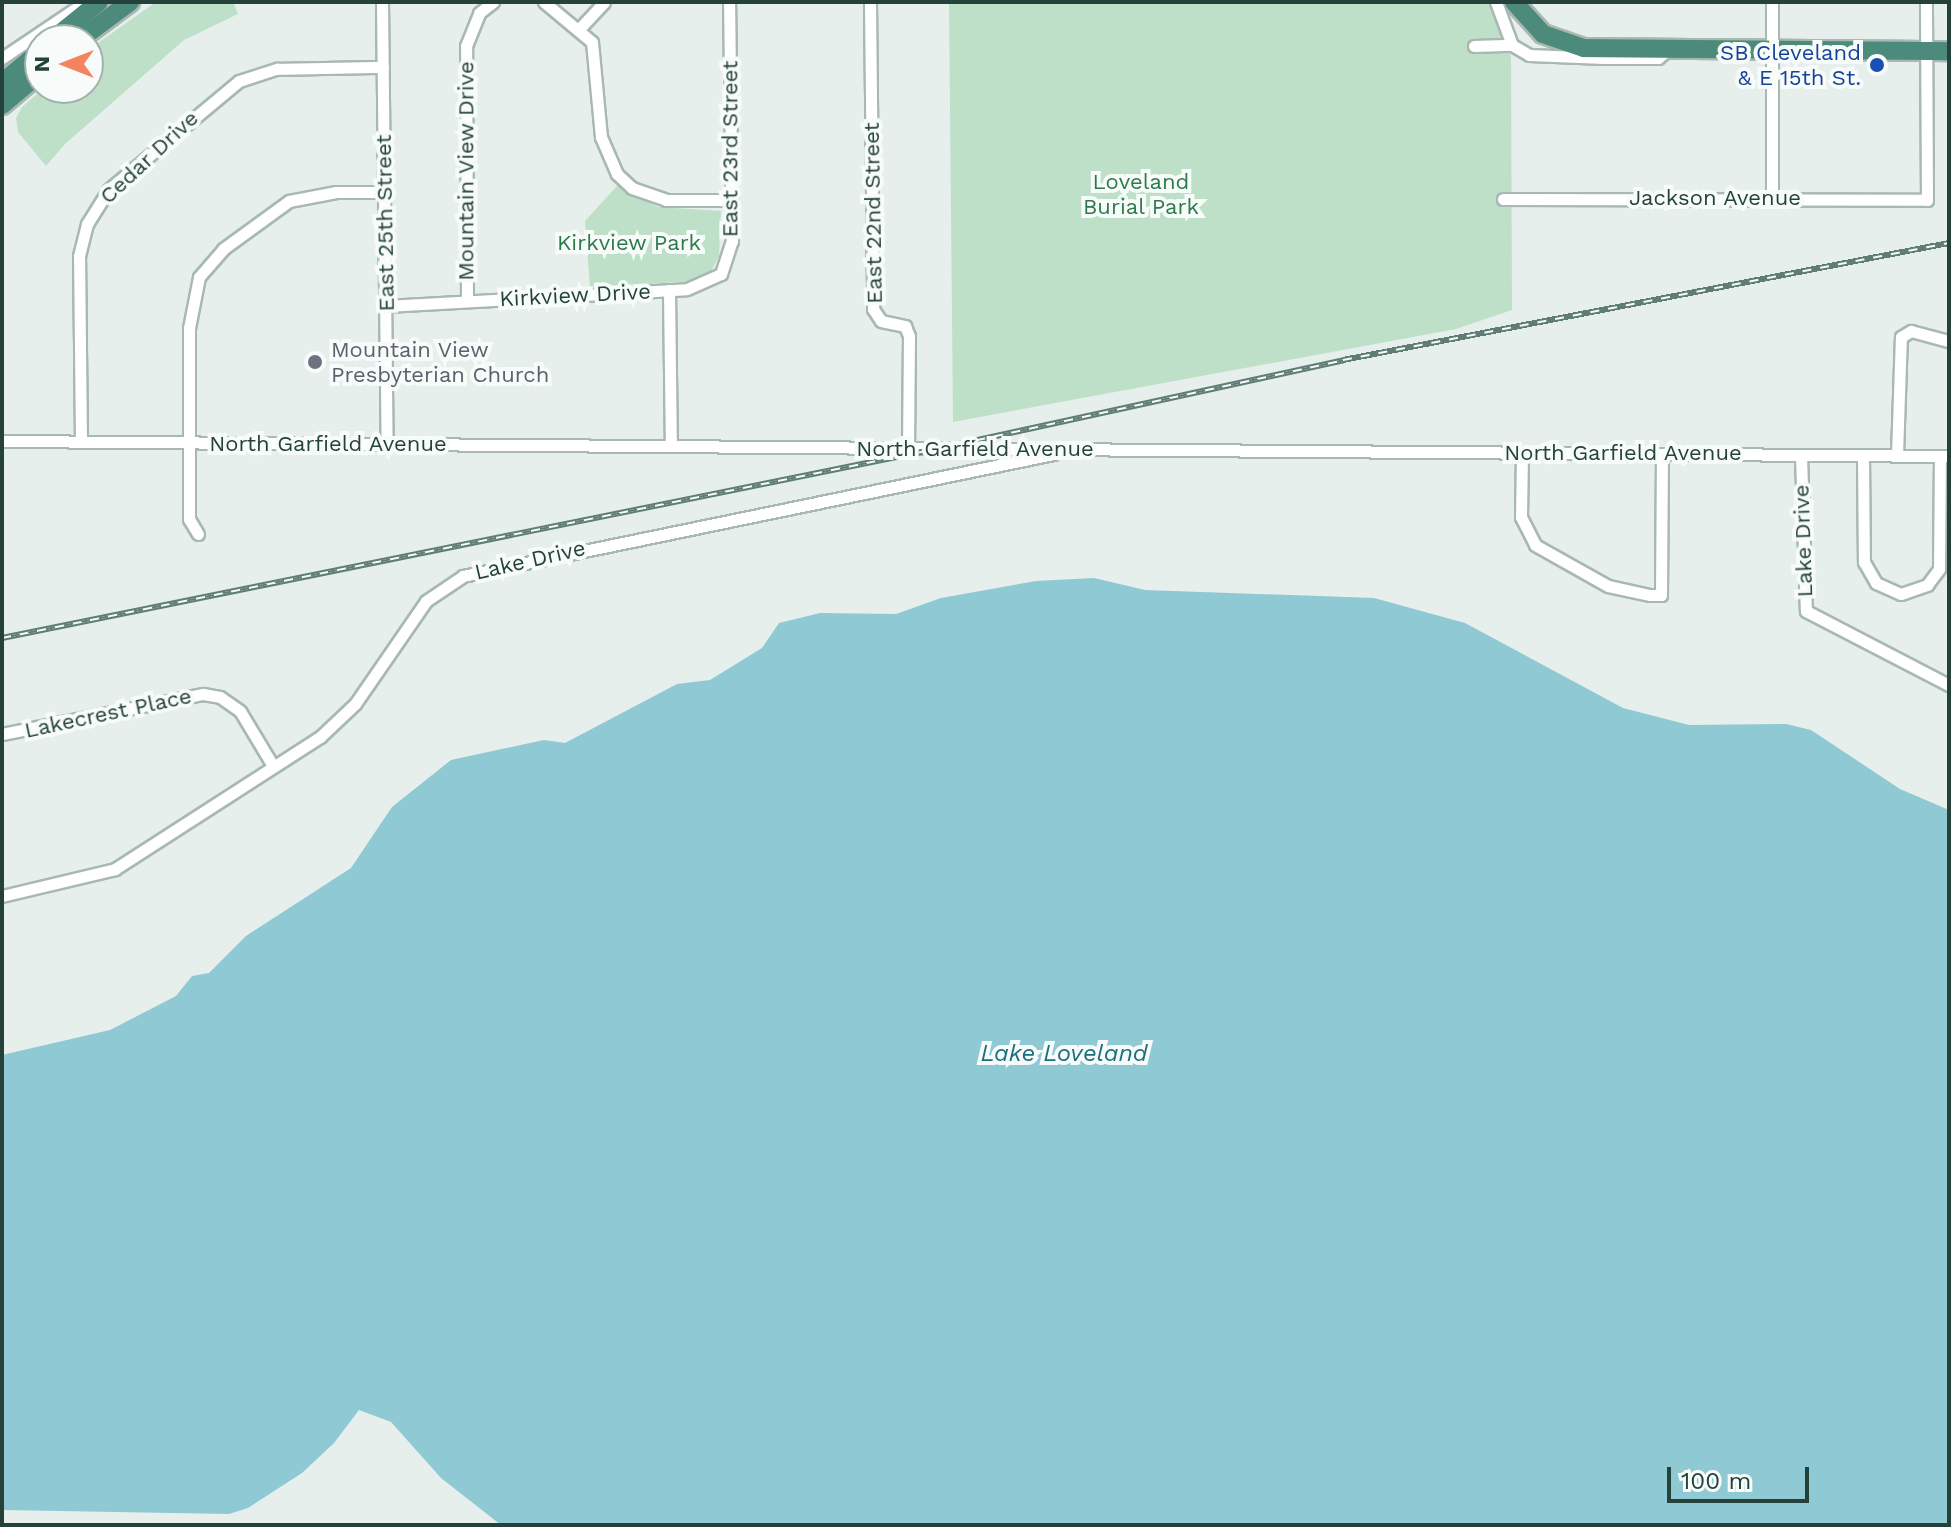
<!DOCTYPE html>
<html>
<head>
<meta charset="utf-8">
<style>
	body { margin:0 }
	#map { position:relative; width:1951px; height:1527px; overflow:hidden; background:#e6efeb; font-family:"Work Sans",sans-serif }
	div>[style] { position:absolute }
	.green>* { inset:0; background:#bfe0c8 }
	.water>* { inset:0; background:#8ec9d4 }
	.roads { filter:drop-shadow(2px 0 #a8b8b2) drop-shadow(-2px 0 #a8b8b2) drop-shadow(0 2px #a8b8b2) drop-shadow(0 -2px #a8b8b2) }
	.minor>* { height:11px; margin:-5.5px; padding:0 5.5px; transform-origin:5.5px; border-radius:5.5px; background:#fff }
	.trunk>* { height:18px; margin:-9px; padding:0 9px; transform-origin:9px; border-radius:9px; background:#4c8a7c }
	.rail>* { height:6px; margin-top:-3px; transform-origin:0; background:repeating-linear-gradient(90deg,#f7fbf9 0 9px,#5f7d75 0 18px); box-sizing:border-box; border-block:2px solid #5f7d75 }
	.dots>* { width:22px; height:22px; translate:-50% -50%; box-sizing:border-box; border:4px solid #f7fbf9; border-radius:50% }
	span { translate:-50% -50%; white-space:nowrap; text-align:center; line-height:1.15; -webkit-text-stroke:8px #f7fbf9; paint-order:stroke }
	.transit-label { font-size:22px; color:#164399 }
	.right { translate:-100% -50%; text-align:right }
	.street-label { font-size:22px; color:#24423a }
	.park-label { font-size:22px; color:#2d7a4b }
	.worship-label { font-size:22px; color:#5b616d }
	.left { translate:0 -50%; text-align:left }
	.water-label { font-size:24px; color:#1c6f80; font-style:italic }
	.frame { position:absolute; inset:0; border:4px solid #24423a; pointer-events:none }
	.north { position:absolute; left:24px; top:24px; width:80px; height:80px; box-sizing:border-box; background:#f7fbf9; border:2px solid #a3b1ad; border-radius:50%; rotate:270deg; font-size:22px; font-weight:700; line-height:32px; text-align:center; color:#24423a }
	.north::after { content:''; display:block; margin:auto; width:28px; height:36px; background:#f4845f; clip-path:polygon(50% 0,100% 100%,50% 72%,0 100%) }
	.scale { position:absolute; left:1667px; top:1467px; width:142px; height:36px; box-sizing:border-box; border:4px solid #24423a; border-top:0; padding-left:10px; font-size:24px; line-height:28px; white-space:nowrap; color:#24423a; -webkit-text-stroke:6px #f7fbf9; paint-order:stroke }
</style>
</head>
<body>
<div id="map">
	<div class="green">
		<i style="clip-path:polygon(156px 2px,233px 2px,238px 14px,184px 40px,65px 144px,46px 166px,18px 132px,16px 118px,22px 107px,44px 88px,88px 88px,88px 50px)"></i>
		<i style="clip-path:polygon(949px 2px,1489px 2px,1511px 57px,1512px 310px,1456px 329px,953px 422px)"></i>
		<i style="clip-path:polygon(617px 186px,658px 207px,721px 211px,719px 256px,710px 273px,694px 281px,590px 288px,585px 221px)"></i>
	</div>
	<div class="water">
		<i style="clip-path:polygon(1094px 578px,1145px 590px,1374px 598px,1465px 623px,1623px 708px,1689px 725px,1786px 724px,1811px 730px,1900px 789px,1949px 810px,1949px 1525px,501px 1525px,441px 1478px,391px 1422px,359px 1410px,334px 1443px,302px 1473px,248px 1508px,229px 1514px,2px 1510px,2px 1055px,110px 1030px,176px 996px,192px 976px,209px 973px,246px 936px,351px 868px,392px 807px,451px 760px,544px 740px,565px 743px,677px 684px,710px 680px,762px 648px,779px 623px,820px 613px,896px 614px,941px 598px,1036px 581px)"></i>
	</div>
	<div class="roads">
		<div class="minor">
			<i style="left:382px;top:2px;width:442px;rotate:89.4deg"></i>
			<i style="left:544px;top:2px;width:62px;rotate:39.8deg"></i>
			<i style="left:592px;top:42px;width:95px;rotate:84.6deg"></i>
			<i style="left:601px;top:137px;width:40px;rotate:66.6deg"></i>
			<i style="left:617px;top:174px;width:21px;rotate:43deg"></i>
			<i style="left:632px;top:188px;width:36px;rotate:19deg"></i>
			<i style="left:666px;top:200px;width:66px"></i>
			<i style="left:870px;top:2px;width:307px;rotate:89.4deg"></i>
			<i style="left:873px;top:309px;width:14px;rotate:56deg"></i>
			<i style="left:881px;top:321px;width:25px;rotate:12deg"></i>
			<i style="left:905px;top:326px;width:11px;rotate:68deg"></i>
			<i style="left:909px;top:336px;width:112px;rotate:90.5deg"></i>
			<i style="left:1496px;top:2px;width:46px;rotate:69.6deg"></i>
			<i style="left:1772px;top:2px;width:196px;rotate:90deg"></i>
			<i style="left:580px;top:28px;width:35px;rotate:-47deg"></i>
			<i style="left:1474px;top:46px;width:38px;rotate:-2deg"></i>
			<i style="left:1512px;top:45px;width:20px;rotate:30deg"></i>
			<i style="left:1529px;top:55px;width:75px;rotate:2.3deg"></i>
			<i style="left:1604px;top:58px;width:54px"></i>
			<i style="left:1658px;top:58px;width:16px;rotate:-40deg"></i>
			<i style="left:2px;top:58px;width:88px;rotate:-33.9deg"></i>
			<i style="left:75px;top:9px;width:14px"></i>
			<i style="left:1503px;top:199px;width:424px;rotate:0.1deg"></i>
			<i style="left:1927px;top:200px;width:198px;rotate:-90.3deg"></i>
			<i style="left:669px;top:290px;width:156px;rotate:89.3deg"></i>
			<i style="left:467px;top:301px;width:255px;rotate:-90.2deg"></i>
			<i style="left:466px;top:46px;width:35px;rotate:-68deg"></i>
			<i style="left:479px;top:13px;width:18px;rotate:-38deg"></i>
			<i style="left:386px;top:306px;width:301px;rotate:-3.2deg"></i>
			<i style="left:687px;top:289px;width:37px;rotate:-24deg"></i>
			<i style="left:721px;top:274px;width:35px;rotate:-72deg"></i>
			<i style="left:732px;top:241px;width:239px;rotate:-90.7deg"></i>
			<i style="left:2px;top:441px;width:1947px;rotate:0.44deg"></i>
			<i style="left:81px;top:442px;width:186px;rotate:-90.6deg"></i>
			<i style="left:79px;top:256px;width:33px;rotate:-76deg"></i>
			<i style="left:87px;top:224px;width:40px;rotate:-58deg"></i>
			<i style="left:108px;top:190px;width:170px;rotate:-39.8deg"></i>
			<i style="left:239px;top:81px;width:40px;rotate:-18deg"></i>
			<i style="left:277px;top:69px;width:106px;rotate:-1.1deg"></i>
			<i style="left:1522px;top:453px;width:64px;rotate:90.9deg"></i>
			<i style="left:1521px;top:517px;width:31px;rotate:63deg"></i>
			<i style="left:1535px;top:545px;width:84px;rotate:29.3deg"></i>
			<i style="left:1608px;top:586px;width:43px;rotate:12.1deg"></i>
			<i style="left:1650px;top:595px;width:11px"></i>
			<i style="left:1661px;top:595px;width:141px;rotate:-89.6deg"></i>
			<i style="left:1801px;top:455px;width:156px;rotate:88.2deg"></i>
			<i style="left:1806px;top:611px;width:161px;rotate:27.4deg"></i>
			<i style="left:1863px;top:455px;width:107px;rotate:89.5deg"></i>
			<i style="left:1864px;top:562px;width:24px;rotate:60deg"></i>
			<i style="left:1876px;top:583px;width:27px;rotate:24deg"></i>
			<i style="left:1901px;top:594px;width:28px;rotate:-19deg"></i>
			<i style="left:1927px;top:585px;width:20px;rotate:-53deg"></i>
			<i style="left:1939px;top:569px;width:113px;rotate:-89.5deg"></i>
			<i style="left:1897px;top:455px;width:118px;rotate:-88.1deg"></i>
			<i style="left:1901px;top:337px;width:12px;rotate:-31deg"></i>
			<i style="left:1911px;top:331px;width:39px;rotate:15deg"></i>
			<i style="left:198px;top:534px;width:17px;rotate:-121deg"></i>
			<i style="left:189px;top:519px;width:191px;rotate:-90deg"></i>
			<i style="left:189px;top:328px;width:52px;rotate:-78.9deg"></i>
			<i style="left:199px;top:277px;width:37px;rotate:-49deg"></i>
			<i style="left:223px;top:249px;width:82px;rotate:-36deg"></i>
			<i style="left:289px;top:201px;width:48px;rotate:-10.8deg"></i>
			<i style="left:336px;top:192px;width:48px"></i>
			<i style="left:2px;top:734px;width:205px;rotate:-11.3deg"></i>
			<i style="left:203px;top:694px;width:17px;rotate:10deg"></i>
			<i style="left:220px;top:697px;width:24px;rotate:35deg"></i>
			<i style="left:240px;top:711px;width:64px;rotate:59deg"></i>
			<i style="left:2px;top:896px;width:116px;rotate:-13.4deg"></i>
			<i style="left:115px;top:869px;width:244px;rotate:-32.8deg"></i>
			<i style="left:320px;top:737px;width:48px;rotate:-43.3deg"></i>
			<i style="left:355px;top:704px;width:125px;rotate:-55.4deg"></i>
			<i style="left:426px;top:601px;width:45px;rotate:-34deg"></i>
			<i style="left:463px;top:576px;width:602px;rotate:-11.68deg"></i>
		</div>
		<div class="trunk">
			<i style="left:1514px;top:2px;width:43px;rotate:47.8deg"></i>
			<i style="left:1543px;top:34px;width:43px;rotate:18.9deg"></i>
			<i style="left:1584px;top:48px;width:365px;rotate:0.5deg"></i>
			<i style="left:52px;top:40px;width:60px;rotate:-39deg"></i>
			<i style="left:79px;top:40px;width:64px;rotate:-36.7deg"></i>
			<i style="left:2px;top:83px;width:50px;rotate:-40.1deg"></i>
			<i style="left:2px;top:105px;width:50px;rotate:-40.1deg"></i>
		</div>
	</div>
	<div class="rail">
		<i style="left:2px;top:638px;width:958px;rotate:-11.44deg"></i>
		<i style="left:941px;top:448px;width:412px;rotate:-12.3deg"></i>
		<i style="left:1343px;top:360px;width:617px;rotate:-10.93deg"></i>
	</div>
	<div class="dots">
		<i style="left:1877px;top:65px;background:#1a4fb4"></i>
		<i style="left:315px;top:362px;background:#6b7280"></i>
	</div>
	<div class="transit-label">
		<span class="right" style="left:1861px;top:65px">SB Cleveland<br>&amp; E 15th St.</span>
	</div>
	<div class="street-label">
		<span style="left:730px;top:149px;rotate:-90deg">East 23rd Street</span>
		<span style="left:149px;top:157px;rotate:-43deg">Cedar Drive</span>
		<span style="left:466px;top:171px;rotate:-90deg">Mountain View Drive</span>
		<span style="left:1715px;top:198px">Jackson Avenue</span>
		<span style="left:873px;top:213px;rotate:-91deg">East 22nd Street</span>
		<span style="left:385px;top:223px;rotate:-91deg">East 25th Street</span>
		<span style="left:575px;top:295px;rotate:-3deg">Kirkview Drive</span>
		<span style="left:328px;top:444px">North Garfield Avenue</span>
		<span style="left:975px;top:449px">North Garfield Avenue</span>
		<span style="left:1623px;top:453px">North Garfield Avenue</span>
		<span style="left:1803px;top:541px;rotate:-92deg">Lake Drive</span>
		<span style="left:530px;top:560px;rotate:-13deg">Lake Drive</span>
		<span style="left:108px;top:713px;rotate:-12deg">Lakecrest Place</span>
	</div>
	<div class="park-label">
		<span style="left:1141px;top:194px">Loveland<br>Burial Park</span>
		<span style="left:629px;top:243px">Kirkview Park</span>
	</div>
	<div class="worship-label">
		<span class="left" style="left:331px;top:362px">Mountain View<br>Presbyterian Church</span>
	</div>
	<div class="water-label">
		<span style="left:1064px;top:1054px">Lake Loveland</span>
	</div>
	<div class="frame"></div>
	<div class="north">N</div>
	<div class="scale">100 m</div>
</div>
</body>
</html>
